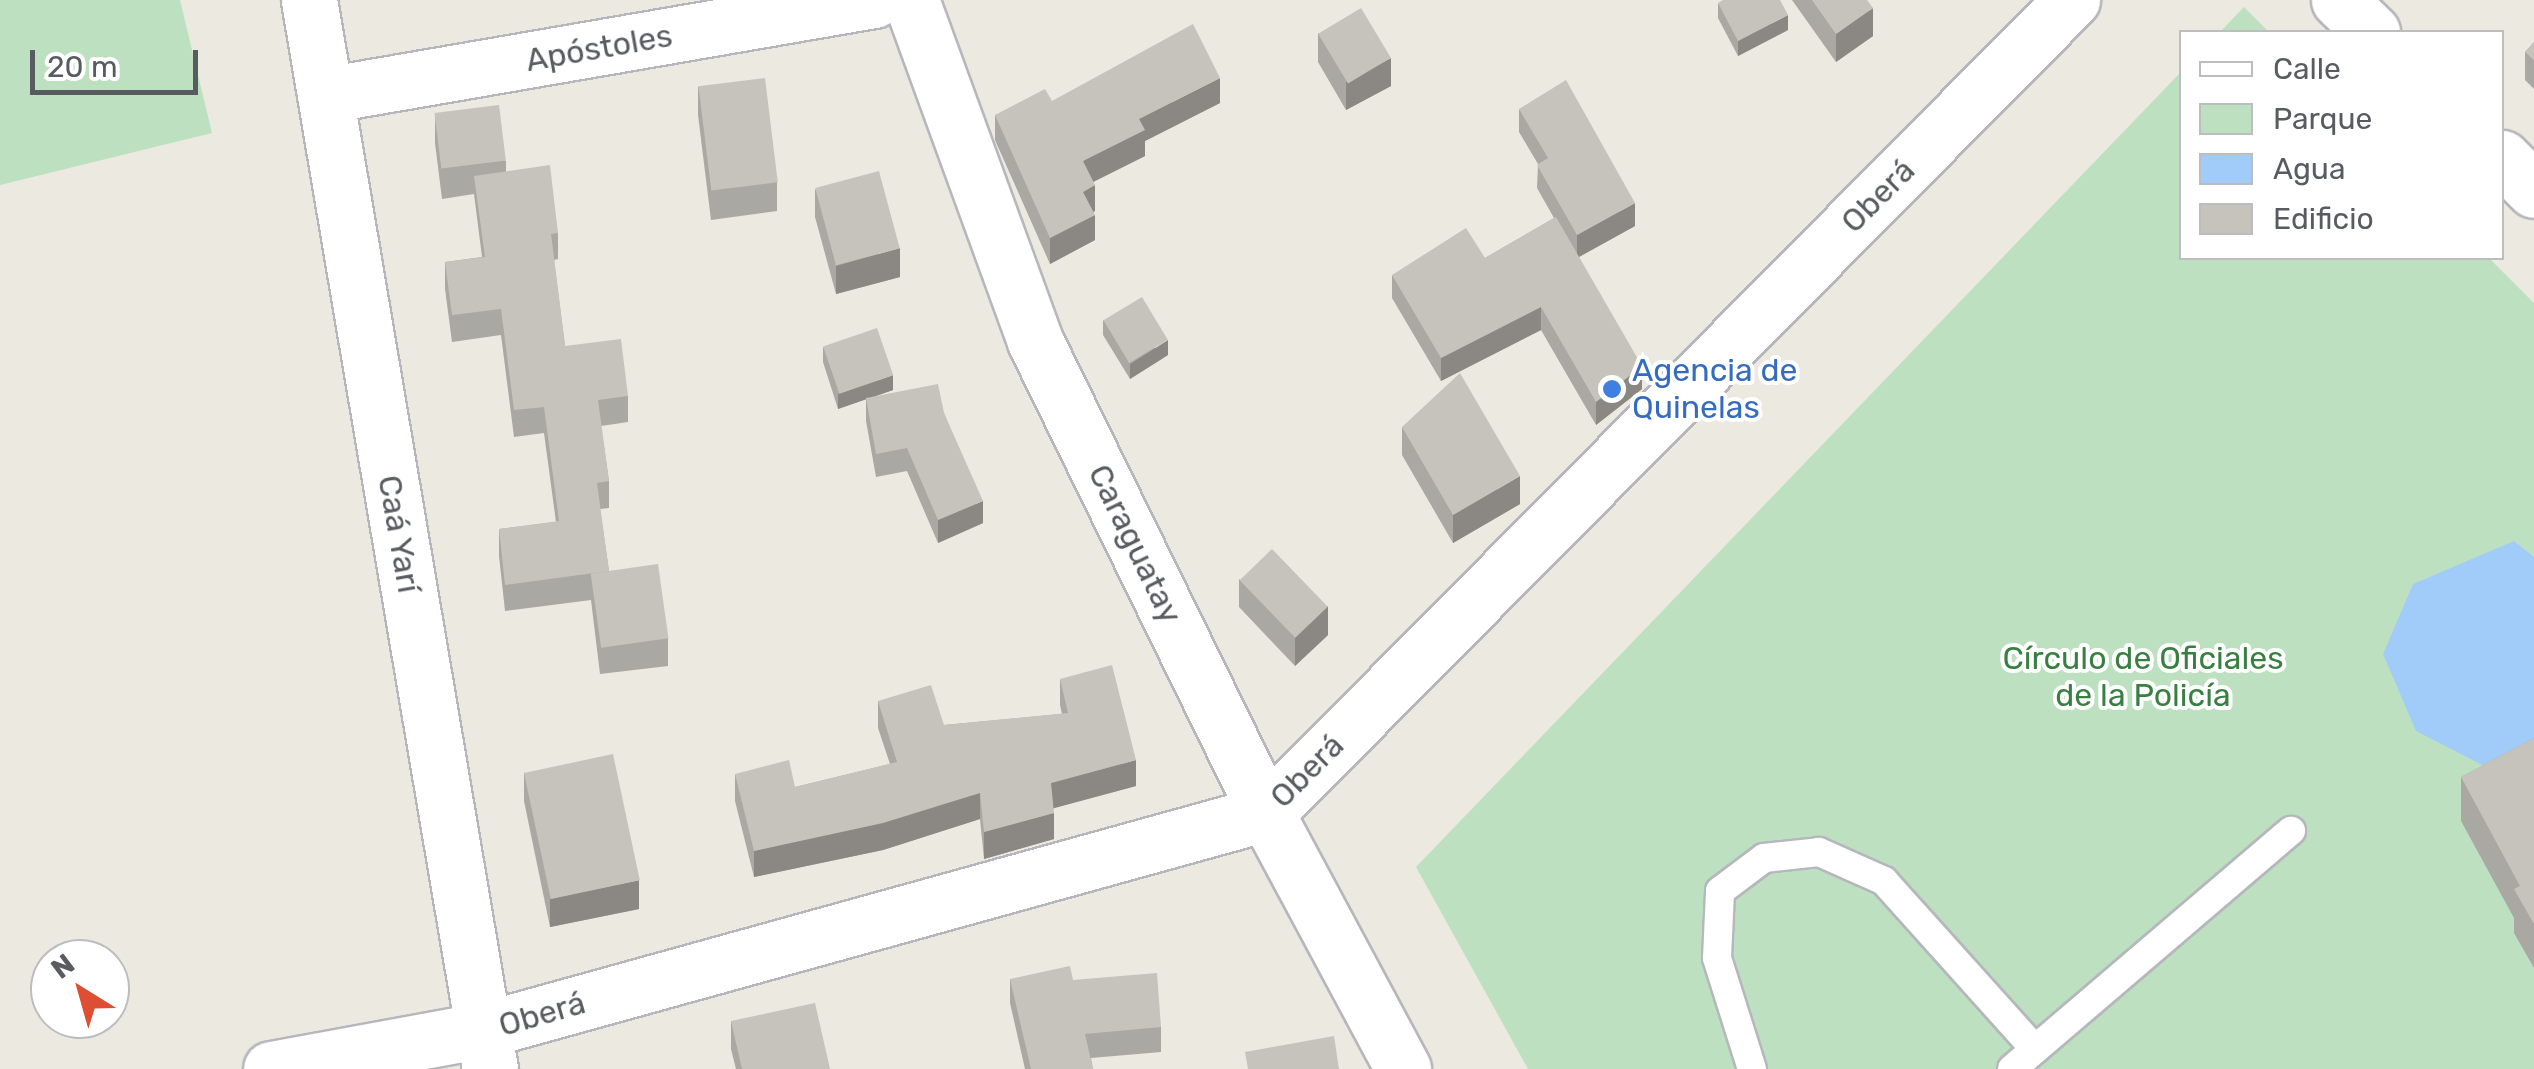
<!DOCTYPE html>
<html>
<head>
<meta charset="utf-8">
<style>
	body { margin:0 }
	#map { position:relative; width:2534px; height:1069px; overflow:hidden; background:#ebe9e0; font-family:Rubik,sans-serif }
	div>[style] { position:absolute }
	.green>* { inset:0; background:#bde1c0 }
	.water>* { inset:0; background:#a1ccf9 }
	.roads { filter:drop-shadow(2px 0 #b5b7bc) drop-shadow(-2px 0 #b5b7bc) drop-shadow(0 2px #b5b7bc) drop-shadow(0 -2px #b5b7bc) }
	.service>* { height:28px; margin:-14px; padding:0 14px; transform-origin:14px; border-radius:14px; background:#fff }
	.minor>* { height:55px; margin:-27.5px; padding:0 27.5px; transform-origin:27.5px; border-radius:27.5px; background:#fff }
	.wall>* { inset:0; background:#aaa8a3 }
	.shaded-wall>* { inset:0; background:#8b8884 }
	.building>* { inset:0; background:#c6c3bd; transform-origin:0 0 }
	.dots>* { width:28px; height:28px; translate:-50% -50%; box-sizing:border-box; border:5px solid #fff; border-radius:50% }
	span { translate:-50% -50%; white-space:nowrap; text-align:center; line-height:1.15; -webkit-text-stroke:8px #fff; paint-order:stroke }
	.street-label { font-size:32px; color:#585b60 }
	.shop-label { font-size:32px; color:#366cbe }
	.left { translate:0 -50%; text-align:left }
	.park-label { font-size:32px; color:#397f42 }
	.legend { position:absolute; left:2179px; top:30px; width:325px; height:230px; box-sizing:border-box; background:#fff; border:2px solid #bcbdbf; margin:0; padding:12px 18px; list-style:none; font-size:30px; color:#585b60 }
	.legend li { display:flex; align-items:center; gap:20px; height:50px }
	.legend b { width:50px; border:2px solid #bcbdbf }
	.north { position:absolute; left:30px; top:939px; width:100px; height:100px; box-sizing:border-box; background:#fff; border:2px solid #bcbdbf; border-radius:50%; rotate:323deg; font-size:28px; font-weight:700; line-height:40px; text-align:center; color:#585b60 }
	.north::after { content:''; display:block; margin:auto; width:35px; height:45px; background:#dd4e33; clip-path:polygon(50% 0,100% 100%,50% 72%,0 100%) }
	.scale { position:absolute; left:30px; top:50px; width:168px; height:45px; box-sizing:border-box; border:5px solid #585b60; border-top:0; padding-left:12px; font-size:30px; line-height:35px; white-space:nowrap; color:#585b60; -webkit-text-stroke:8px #fff; paint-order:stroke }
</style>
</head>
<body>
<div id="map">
	<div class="green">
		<i style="clip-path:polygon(0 0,180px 0,212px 133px,0 185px)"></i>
		<i style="clip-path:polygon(2244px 7px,2269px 32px,2220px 32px)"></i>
		<i style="clip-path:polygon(2181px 72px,2182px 258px,2489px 258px,2534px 303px,2534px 1069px,1528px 1069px,1416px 867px)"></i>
	</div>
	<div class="water">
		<i style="clip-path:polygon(2514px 541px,2534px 557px,2534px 738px,2492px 770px,2416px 731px,2383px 654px,2413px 584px)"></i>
	</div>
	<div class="roads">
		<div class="service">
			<i style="left:1752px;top:1069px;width:116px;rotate:-107.5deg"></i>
			<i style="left:1717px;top:958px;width:67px;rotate:-87.4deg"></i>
			<i style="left:1720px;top:891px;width:55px;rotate:-36.9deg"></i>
			<i style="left:1764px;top:858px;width:55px;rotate:-6.2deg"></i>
			<i style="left:1819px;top:852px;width:71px;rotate:24deg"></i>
			<i style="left:1884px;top:881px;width:226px;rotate:48.1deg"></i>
			<i style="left:2012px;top:1069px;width:367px;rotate:-40.5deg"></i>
		</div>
		<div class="minor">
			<i style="left:309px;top:0;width:1084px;rotate:80.39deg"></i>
			<i style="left:911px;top:0;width:363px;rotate:70deg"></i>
			<i style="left:1035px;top:341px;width:525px;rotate:63.92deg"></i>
			<i style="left:1266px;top:813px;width:290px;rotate:61.8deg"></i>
			<i style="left:2339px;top:0;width:46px;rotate:44.1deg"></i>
			<i style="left:325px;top:95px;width:557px;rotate:-9.82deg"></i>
			<i style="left:2502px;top:158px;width:45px;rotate:45deg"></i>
			<i style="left:271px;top:1069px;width:216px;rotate:-10.4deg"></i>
			<i style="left:483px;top:1030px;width:813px;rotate:-15.49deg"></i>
			<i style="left:1266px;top:813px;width:1145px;rotate:-45.25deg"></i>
		</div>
	</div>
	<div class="wall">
		<i style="clip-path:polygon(1792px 0,1867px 0,1873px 36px,1836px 62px)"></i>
		<i style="clip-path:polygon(1718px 3px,1788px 30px,1738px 56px,1718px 18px)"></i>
		<i style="clip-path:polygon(1318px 33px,1391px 86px,1346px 110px,1318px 62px)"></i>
		<i style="clip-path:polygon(2534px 42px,2534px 89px,2525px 80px,2525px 52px)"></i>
		<i style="clip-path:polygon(698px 86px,777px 182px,777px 211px,711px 220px,698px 115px)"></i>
		<i style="clip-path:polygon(1052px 101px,1220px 103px,1145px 141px,1145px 156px,1093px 182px,1095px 240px,1050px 264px,995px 140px,995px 115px)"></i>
		<i style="clip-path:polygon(1519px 109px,1635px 226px,1579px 257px,1642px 389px,1596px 425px,1541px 330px,1441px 381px,1392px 298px,1392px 275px,1485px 258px,1554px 218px,1537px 188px,1538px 164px,1519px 132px)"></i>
		<i style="clip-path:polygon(435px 115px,506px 161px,506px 172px,558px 233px,558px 259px,554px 260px,565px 346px,628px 396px,628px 422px,601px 426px,609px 481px,609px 508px,600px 509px,609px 571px,668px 638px,668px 666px,600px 674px,591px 600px,505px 611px,499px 556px,499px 529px,556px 522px,544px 433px,514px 437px,501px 335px,452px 342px,445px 289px,445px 262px,482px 257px,474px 194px,442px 199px,435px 143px)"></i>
		<i style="clip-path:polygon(815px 189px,900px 277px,836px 294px,815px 217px)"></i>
		<i style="clip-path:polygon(1103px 320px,1168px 355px,1130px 379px,1103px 335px)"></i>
		<i style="clip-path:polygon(823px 347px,893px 390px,876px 396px,944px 413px,983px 523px,938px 543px,907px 471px,876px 477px,866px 421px,866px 399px,838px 409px,823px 362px)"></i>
		<i style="clip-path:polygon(1402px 427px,1520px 504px,1453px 543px,1402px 455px)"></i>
		<i style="clip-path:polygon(1239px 579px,1328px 635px,1295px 666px,1239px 607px)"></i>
		<i style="clip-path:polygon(1060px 679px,1136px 786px,1053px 808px,1054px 839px,984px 859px,980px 819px,883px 850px,754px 877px,735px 801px,735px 774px,795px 787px,890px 764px,878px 728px,878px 701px,944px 725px,1062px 714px,1060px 705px)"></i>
		<i style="clip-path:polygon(2534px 738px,2534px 968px,2514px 933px,2514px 918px,2461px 821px,2461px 777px)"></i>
		<i style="clip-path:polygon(524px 772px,639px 909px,550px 927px,524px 801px)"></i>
		<i style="clip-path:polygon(1010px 979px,1073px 980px,1161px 1027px,1161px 1052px,1091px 1058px,1093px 1069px,1025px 1069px,1010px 1003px)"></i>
		<i style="clip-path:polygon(731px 1021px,830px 1069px,736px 1069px,731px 1049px)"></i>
	</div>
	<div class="shaded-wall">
		<i style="clip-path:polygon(1873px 8px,1873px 36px,1836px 62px,1836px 34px)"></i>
		<i style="clip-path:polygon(1788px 15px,1788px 30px,1738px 56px,1738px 41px)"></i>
		<i style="clip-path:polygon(1391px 58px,1391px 86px,1346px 110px,1346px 82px)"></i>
		<i style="clip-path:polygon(1220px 78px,1220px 103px,1145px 141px,1145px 156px,1083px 187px,1083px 161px,1139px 119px)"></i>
		<i style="clip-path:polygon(1095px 185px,1095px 211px,1083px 218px,1083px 192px)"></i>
		<i style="clip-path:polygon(1635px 203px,1635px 226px,1577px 258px,1577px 235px)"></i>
		<i style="clip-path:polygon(1095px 215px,1095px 240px,1050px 264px,1050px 238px)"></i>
		<i style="clip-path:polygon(900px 248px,900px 277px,836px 294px,836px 266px)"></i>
		<i style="clip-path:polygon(1541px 307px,1541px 330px,1441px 381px,1441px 358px)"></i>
		<i style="clip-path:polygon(1168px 340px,1168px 355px,1130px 379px,1130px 364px)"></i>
		<i style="clip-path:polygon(1642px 366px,1642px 389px,1596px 425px,1596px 402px)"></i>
		<i style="clip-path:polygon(893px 375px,893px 390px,838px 409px,838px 394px)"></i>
		<i style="clip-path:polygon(1520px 476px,1520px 504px,1453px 543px,1453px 515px)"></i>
		<i style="clip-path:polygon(983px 501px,983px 523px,938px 543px,938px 520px)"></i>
		<i style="clip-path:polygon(1328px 606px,1328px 635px,1295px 666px,1295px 638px)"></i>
		<i style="clip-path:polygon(1136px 760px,1136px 786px,1051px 809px,1051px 783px)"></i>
		<i style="clip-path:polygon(980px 793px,980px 819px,883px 850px,754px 877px,754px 851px)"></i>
		<i style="clip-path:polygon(1054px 813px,1054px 839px,984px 859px,984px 832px)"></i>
		<i style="clip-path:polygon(639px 880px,639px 909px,550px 927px,550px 899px)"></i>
	</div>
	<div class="building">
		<i style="clip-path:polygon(1723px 0,1780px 0,1788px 15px,1738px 41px,1718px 3px)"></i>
		<i style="clip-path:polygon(1812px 0,1867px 0,1873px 8px,1836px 34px)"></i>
		<i style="left:1361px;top:8px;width:58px;height:50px;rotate:59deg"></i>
		<i style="clip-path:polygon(1193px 24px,1220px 78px,1139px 119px,1145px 130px,1083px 161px,1095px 185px,1083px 192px,1095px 215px,1050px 238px,995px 115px,1045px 89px,1052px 101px)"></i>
		<i style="clip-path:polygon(2534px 42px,2534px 60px,2525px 52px)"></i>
		<i style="left:765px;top:78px;width:105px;height:67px;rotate:83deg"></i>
		<i style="clip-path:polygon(1566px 80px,1635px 203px,1577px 235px,1537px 165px,1548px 158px,1519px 109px)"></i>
		<i style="left:499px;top:105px;width:56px;height:65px;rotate:83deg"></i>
		<i style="clip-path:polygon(550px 165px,558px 233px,551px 234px,565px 346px,621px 339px,628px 396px,598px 400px,609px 481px,597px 483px,609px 571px,505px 585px,499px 529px,559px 521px,544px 407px,514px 410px,501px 309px,452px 315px,445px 262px,485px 257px,474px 176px)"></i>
		<i style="left:879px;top:171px;width:80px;height:66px;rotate:75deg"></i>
		<i style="clip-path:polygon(1556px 217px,1642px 366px,1596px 402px,1541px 307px,1441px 358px,1392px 275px,1466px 228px,1485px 258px)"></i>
		<i style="left:1142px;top:297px;width:50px;height:45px;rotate:59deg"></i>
		<i style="left:877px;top:328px;width:50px;height:57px;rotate:71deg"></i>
		<i style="clip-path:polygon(1460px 373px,1520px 476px,1453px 515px,1402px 427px)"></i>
		<i style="clip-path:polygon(938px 384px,944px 413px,983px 501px,938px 520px,907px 448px,876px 454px,866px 398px)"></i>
		<i style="left:1272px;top:549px;width:80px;height:45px;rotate:46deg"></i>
		<i style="left:658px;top:564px;width:75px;height:68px;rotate:82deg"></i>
		<i style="clip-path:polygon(1112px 665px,1136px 760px,1051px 783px,1054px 813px,984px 832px,980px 793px,883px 823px,754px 851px,735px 774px,789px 760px,795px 787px,897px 762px,878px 701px,931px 685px,944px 725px,1068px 713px,1060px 679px)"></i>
		<i style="clip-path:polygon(2534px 738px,2534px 924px,2514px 889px,2520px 886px,2461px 777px)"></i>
		<i style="left:613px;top:754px;width:129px;height:91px;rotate:78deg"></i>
		<i style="clip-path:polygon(1070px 966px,1073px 980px,1157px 973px,1161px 1027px,1085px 1034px,1093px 1069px,1031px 1069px,1010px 979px)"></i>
		<i style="clip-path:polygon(815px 1003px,830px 1069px,742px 1069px,731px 1021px)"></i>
		<i style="clip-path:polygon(1334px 1036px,1339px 1069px,1248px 1069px,1245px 1052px)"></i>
	</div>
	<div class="dots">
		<i style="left:1612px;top:389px;background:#3f7fe0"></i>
	</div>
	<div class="street-label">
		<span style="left:599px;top:48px;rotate:-10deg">Apóstoles</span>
		<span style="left:1878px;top:196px;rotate:-45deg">Oberá</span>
		<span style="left:399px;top:534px;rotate:80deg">Caá Yarí</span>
		<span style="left:1135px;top:544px;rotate:64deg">Caraguatay</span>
		<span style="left:1307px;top:771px;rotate:-45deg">Oberá</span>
		<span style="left:542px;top:1014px;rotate:-16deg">Oberá</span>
	</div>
	<div class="shop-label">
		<span class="left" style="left:1632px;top:389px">Agencia de<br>Quinelas</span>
	</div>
	<div class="park-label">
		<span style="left:2143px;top:677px">Círculo de Oficiales<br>de la Policía</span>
	</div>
	<ul class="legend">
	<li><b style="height:12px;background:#fff"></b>Calle</li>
	<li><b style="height:28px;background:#bde1c0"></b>Parque</li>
	<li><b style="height:28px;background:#a1ccf9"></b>Agua</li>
	<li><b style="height:28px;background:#c6c3bd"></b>Edificio</li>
	</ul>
	<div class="north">N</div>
	<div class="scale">20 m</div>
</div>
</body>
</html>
